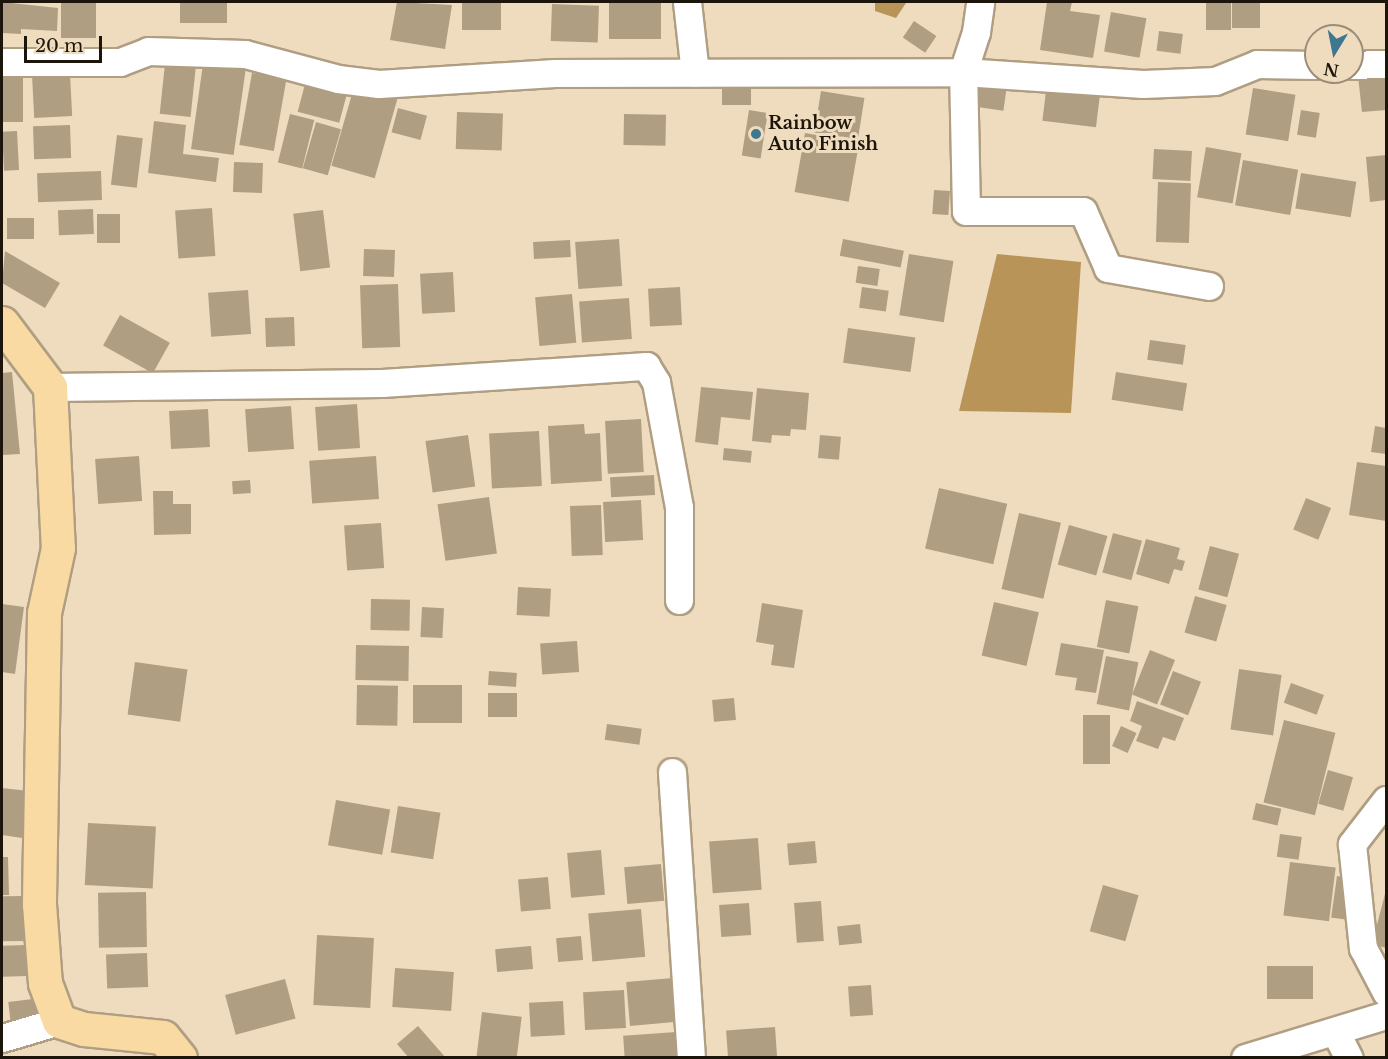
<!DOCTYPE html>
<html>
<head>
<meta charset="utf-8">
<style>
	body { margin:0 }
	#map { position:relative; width:1388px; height:1059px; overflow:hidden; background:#efdcbf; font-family:"Libre Baskerville",serif }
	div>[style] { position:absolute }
	.water>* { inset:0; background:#b99458 }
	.building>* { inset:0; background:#b09e83; transform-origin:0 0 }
	.roads { filter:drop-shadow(2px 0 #b09e83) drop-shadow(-2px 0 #b09e83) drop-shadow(0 2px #b09e83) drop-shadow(0 -2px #b09e83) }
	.minor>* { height:27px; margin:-13.5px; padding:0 13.5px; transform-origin:13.5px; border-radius:13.5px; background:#fff }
	.major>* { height:33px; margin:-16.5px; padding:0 16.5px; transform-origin:16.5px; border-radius:16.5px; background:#fadaa3 }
	.dots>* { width:16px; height:16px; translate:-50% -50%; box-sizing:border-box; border:3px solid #efdcbf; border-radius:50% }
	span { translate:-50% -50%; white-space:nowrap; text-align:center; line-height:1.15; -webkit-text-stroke:6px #efdcbf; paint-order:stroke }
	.poi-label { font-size:18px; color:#1c150b; font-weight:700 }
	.left { translate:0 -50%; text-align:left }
	.frame { position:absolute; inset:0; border:3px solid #1c150b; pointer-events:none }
	.north { position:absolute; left:1304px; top:24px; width:60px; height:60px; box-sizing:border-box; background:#efdcbf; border:2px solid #9b8c77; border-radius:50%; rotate:190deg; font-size:16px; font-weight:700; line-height:24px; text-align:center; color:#1c150b }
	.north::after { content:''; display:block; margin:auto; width:21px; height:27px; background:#3d7790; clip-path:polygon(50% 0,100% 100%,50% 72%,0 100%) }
	.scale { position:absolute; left:24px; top:36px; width:78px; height:27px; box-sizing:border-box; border:3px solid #1c150b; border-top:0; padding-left:8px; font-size:18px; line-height:21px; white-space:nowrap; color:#1c150b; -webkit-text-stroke:4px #efdcbf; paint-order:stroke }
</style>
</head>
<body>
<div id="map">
	<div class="water">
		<i style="clip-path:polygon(875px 2px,905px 2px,906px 3px,896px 18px,875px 11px)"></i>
		<i style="clip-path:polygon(997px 254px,1081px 262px,1071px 413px,959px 411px)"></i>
	</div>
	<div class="building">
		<i style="clip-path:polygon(2px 2px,58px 8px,57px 31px,21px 29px,21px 34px,2px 33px)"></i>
		<i style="left:61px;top:2px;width:35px;height:36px"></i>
		<i style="left:180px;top:2px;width:47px;height:21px"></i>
		<i style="clip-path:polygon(397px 2px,452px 5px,445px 49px,390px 40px)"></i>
		<i style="left:462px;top:2px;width:39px;height:28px"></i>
		<i style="left:609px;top:2px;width:52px;height:37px"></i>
		<i style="clip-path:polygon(1047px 2px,1072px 2px,1070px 11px,1100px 15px,1093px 58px,1040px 50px)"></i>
		<i style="left:1206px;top:2px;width:25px;height:28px"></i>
		<i style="left:1232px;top:2px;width:28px;height:26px"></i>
		<i style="left:552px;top:4px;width:47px;height:37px;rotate:2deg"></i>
		<i style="left:1111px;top:12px;width:36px;height:40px;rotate:10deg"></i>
		<i style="left:914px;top:21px;width:27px;height:20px;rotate:34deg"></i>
		<i style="left:1159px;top:31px;width:24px;height:20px;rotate:7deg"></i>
		<i style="left:166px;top:54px;width:31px;height:60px;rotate:6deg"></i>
		<i style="left:204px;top:57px;width:43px;height:93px;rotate:8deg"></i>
		<i style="left:2px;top:72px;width:21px;height:50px"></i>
		<i style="left:252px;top:73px;width:35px;height:73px;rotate:10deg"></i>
		<i style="left:308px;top:73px;width:43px;height:40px;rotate:15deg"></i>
		<i style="clip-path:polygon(1386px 73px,1386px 110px,1362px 112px,1358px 76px)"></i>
		<i style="left:70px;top:74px;width:42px;height:38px;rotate:87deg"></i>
		<i style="left:751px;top:82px;width:23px;height:29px;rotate:90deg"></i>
		<i style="left:979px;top:83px;width:28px;height:24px;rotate:8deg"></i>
		<i style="left:1047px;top:83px;width:54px;height:38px;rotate:7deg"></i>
		<i style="left:354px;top:87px;width:45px;height:82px;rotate:16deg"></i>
		<i style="left:1253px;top:88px;width:43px;height:47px;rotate:9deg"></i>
		<i style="left:821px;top:91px;width:44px;height:42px;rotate:9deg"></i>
		<i style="left:398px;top:108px;width:30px;height:25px;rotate:15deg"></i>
		<i style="left:749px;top:110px;width:19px;height:46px;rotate:9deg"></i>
		<i style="left:1301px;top:110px;width:19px;height:25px;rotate:9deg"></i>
		<i style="left:457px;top:112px;width:46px;height:37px;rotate:2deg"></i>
		<i style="left:290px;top:114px;width:25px;height:50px;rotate:14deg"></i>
		<i style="left:624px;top:114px;width:42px;height:31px;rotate:1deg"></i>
		<i style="clip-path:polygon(154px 121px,186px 125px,183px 154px,219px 158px,216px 182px,148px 173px)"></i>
		<i style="left:316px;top:122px;width:26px;height:48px;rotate:16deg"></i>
		<i style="left:70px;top:125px;width:33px;height:37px;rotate:88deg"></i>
		<i style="left:17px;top:131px;width:39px;height:15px;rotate:87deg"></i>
		<i style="left:805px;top:133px;width:55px;height:60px;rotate:10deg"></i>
		<i style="left:117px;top:135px;width:26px;height:50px;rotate:7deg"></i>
		<i style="left:1206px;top:147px;width:36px;height:51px;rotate:10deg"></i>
		<i style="left:1154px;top:149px;width:38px;height:30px;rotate:3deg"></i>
		<i style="clip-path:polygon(1386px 155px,1386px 200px,1370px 202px,1366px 157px)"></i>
		<i style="left:1243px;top:160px;width:56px;height:46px;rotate:10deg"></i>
		<i style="left:234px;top:162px;width:29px;height:30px;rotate:2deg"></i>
		<i style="left:101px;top:171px;width:29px;height:64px;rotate:88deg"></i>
		<i style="left:1301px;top:173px;width:56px;height:36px;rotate:9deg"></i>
		<i style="left:1158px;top:182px;width:33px;height:60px;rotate:2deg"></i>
		<i style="left:934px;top:190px;width:16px;height:24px;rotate:4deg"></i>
		<i style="left:212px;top:208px;width:48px;height:37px;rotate:86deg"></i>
		<i style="left:93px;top:209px;width:25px;height:35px;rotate:88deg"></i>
		<i style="left:323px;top:210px;width:58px;height:30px;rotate:83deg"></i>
		<i style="left:120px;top:214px;width:29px;height:23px;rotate:90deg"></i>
		<i style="left:34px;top:218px;width:21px;height:27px;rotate:90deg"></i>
		<i style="left:619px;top:239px;width:47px;height:44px;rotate:86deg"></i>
		<i style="left:843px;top:239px;width:62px;height:17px;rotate:11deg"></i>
		<i style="left:570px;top:240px;width:17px;height:37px;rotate:87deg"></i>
		<i style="left:364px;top:249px;width:31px;height:27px;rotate:2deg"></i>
		<i style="clip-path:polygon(5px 251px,60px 283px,45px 308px,2px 283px)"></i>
		<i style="left:909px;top:254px;width:45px;height:62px;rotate:9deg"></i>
		<i style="left:858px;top:266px;width:22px;height:17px;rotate:8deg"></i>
		<i style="left:453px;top:272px;width:40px;height:33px;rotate:87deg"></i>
		<i style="left:398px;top:284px;width:63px;height:38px;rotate:88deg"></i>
		<i style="left:680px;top:287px;width:38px;height:32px;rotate:87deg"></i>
		<i style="left:862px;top:287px;width:27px;height:21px;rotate:8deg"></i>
		<i style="left:248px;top:290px;width:44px;height:40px;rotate:86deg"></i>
		<i style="left:572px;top:294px;width:49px;height:37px;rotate:85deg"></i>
		<i style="left:629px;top:298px;width:41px;height:50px;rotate:86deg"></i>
		<i style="left:120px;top:315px;width:57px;height:35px;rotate:29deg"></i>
		<i style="left:294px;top:317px;width:29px;height:29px;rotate:88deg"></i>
		<i style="left:848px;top:328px;width:68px;height:35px;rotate:8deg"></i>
		<i style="left:1150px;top:340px;width:36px;height:20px;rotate:8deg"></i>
		<i style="clip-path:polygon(12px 372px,20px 454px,2px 455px,2px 373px)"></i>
		<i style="left:1116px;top:372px;width:72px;height:28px;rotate:9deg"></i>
		<i style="clip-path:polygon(701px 387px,753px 392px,750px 420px,721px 417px,718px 445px,695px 442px)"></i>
		<i style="clip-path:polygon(757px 388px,809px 393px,806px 430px,791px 429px,790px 436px,772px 435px,771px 443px,752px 441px)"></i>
		<i style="left:357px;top:404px;width:44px;height:42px;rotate:86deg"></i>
		<i style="left:291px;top:406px;width:43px;height:46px;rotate:86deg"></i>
		<i style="left:208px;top:409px;width:38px;height:39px;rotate:87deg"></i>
		<i style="left:641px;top:419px;width:53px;height:36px;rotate:87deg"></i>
		<i style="clip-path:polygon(584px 424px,585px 434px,600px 433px,602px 481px,551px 484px,548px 426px)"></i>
		<i style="clip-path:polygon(1375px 426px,1386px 428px,1386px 454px,1371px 452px)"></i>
		<i style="left:539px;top:431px;width:55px;height:50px;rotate:87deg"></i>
		<i style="left:468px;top:435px;width:52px;height:43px;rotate:82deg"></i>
		<i style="left:820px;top:435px;width:21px;height:23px;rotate:5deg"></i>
		<i style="left:724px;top:448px;width:28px;height:12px;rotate:6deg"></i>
		<i style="left:139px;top:456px;width:45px;height:44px;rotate:86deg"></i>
		<i style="left:376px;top:456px;width:43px;height:67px;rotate:86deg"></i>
		<i style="clip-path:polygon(1357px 462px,1386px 466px,1386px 521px,1349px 515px)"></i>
		<i style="left:654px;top:475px;width:20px;height:44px;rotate:87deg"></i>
		<i style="left:250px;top:480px;width:13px;height:18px;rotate:86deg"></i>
		<i style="left:939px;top:488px;width:70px;height:62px;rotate:13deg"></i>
		<i style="clip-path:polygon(153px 491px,173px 491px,173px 504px,191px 504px,191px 534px,154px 535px)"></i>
		<i style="left:489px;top:497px;width:57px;height:52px;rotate:82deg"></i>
		<i style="left:1306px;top:498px;width:27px;height:34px;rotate:22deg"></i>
		<i style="left:641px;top:500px;width:40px;height:38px;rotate:87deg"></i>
		<i style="left:601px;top:505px;width:50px;height:31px;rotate:88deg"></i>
		<i style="left:1019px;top:513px;width:43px;height:78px;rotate:13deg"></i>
		<i style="left:381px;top:523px;width:45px;height:37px;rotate:86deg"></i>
		<i style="left:1069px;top:525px;width:40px;height:41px;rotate:16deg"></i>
		<i style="left:1113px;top:533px;width:30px;height:41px;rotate:15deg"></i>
		<i style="clip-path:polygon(1146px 539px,1180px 548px,1177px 559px,1185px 561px,1182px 571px,1174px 569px,1169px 584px,1136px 574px)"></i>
		<i style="left:1210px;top:546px;width:30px;height:45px;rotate:15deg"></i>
		<i style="left:518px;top:587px;width:33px;height:28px;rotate:3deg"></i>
		<i style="left:1195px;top:596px;width:33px;height:38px;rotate:16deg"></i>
		<i style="left:371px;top:599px;width:39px;height:31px;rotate:1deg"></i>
		<i style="left:1106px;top:600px;width:33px;height:48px;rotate:11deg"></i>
		<i style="left:994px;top:602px;width:46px;height:55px;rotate:13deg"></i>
		<i style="clip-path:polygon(762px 603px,803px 610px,794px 668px,771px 665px,774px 645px,756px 642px)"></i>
		<i style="clip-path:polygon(2px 604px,24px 607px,15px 674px,2px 672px)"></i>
		<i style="left:422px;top:607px;width:22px;height:30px;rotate:3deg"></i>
		<i style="left:577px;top:641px;width:31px;height:37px;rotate:86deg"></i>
		<i style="clip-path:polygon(1061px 643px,1104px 650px,1096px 693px,1075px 690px,1077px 678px,1055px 675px)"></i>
		<i style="left:356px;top:645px;width:53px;height:35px;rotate:1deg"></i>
		<i style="left:1150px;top:650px;width:27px;height:48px;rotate:22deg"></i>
		<i style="left:1106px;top:656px;width:33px;height:49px;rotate:11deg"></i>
		<i style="left:135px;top:662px;width:53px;height:53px;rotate:8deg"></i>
		<i style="left:1239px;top:669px;width:43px;height:61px;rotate:8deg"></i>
		<i style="left:489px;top:671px;width:28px;height:14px;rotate:4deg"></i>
		<i style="left:1173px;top:671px;width:30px;height:36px;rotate:21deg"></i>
		<i style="left:1291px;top:683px;width:35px;height:21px;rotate:20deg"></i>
		<i style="left:357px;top:685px;width:41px;height:40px;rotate:1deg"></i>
		<i style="left:462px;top:685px;width:38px;height:49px;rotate:90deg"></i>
		<i style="left:488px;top:693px;width:29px;height:24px"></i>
		<i style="left:734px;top:698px;width:22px;height:22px;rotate:85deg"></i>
		<i style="clip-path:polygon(1137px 701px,1184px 718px,1175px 741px,1163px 737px,1158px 749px,1136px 741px,1142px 726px,1130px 721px)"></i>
		<i style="left:1110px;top:715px;width:49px;height:27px;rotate:90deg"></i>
		<i style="left:1284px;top:720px;width:53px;height:85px;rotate:14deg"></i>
		<i style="left:607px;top:724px;width:35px;height:16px;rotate:8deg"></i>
		<i style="left:1121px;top:726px;width:17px;height:22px;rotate:24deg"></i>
		<i style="left:1328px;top:770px;width:26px;height:35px;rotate:16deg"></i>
		<i style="clip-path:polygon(2px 788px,29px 791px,22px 838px,2px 835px)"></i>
		<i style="left:336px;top:800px;width:55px;height:46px;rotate:10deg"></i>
		<i style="left:1256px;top:803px;width:26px;height:17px;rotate:13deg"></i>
		<i style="left:398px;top:806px;width:43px;height:47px;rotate:9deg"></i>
		<i style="left:88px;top:823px;width:68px;height:62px;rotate:3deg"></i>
		<i style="left:1280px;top:834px;width:22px;height:23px;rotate:8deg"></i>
		<i style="left:758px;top:838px;width:52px;height:49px;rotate:86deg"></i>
		<i style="left:815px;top:841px;width:22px;height:28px;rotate:85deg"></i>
		<i style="left:601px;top:850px;width:45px;height:34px;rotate:85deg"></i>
		<i style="clip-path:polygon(2px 857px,8px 857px,9px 895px,2px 895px)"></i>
		<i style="left:1290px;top:862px;width:46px;height:54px;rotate:7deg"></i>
		<i style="left:661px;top:864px;width:37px;height:37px;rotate:85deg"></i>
		<i style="left:1337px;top:876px;width:34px;height:42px;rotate:8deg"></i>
		<i style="left:548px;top:877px;width:32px;height:30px;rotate:85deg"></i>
		<i style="left:1103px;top:885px;width:37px;height:48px;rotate:16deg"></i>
		<i style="clip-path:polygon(1386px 890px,1386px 948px,1372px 944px)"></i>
		<i style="left:146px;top:892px;width:55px;height:48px;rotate:89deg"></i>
		<i style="left:23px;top:896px;width:45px;height:21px;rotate:89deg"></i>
		<i style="left:821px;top:901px;width:40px;height:27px;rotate:86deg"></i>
		<i style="left:749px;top:903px;width:32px;height:30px;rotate:86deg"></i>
		<i style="left:641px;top:909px;width:48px;height:53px;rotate:85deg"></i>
		<i style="left:860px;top:924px;width:19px;height:23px;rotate:84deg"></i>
		<i style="left:317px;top:935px;width:57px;height:70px;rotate:3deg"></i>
		<i style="left:581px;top:936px;width:24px;height:25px;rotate:85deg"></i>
		<i style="left:26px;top:945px;width:31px;height:24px;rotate:88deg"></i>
		<i style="left:531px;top:946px;width:23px;height:36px;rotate:85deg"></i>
		<i style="left:147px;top:953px;width:34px;height:41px;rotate:88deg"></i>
		<i style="left:1313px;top:966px;width:33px;height:46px;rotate:90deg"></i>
		<i style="left:395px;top:968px;width:59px;height:39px;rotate:4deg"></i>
		<i style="left:673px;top:978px;width:44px;height:47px;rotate:85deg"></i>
		<i style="left:285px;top:979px;width:41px;height:62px;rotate:75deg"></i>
		<i style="left:871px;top:985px;width:30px;height:23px;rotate:86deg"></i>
		<i style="left:624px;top:990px;width:38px;height:41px;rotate:87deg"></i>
		<i style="left:41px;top:998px;width:25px;height:33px;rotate:83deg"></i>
		<i style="left:563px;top:1001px;width:34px;height:34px;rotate:87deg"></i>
		<i style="left:482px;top:1012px;width:40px;height:46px;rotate:7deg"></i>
		<i style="clip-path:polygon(418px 1026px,446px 1058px,409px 1058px,397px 1044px)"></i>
		<i style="left:775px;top:1027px;width:31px;height:49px;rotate:86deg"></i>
		<i style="left:676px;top:1032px;width:26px;height:53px;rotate:86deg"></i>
	</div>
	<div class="roads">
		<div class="minor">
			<i style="left:687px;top:2px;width:71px;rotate:83.6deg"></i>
			<i style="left:2px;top:62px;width:118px"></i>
			<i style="left:120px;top:62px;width:30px;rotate:-21deg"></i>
			<i style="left:148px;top:51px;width:97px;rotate:1.8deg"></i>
			<i style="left:245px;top:54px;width:96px;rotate:15deg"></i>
			<i style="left:338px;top:79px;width:41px;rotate:7deg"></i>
			<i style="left:379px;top:84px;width:176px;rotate:-3.6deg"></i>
			<i style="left:555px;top:73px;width:408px;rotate:-0.1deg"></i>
			<i style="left:963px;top:72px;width:42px;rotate:-72deg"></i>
			<i style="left:976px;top:32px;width:30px;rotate:-82deg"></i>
			<i style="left:1352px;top:65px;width:34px;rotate:-2deg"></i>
			<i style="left:1209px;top:286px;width:103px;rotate:-169.9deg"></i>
			<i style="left:1108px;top:268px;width:62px;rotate:-113.7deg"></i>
			<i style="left:1083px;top:211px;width:117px;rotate:180deg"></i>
			<i style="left:966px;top:211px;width:139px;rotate:-91.2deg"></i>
			<i style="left:963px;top:72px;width:180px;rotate:3.8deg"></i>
			<i style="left:1143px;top:84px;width:72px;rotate:-2.4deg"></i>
			<i style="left:1215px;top:81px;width:45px;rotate:-22deg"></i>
			<i style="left:1257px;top:64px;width:59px;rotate:1deg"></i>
			<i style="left:50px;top:387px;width:332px;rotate:-0.7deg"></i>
			<i style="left:382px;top:383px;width:265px;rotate:-3.7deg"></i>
			<i style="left:646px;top:366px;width:19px;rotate:58deg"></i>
			<i style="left:656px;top:382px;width:127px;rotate:79.6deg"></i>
			<i style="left:679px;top:507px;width:93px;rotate:90deg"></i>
			<i style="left:672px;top:772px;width:287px;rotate:86.2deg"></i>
			<i style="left:1386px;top:800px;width:56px;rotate:127.7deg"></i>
			<i style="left:1352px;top:844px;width:105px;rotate:84deg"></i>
			<i style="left:1363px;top:948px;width:50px;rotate:62.4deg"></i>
			<i style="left:1335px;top:1031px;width:30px;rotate:63deg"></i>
			<i style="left:2px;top:1038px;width:59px;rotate:-16.6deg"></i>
			<i style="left:1245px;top:1058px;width:147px;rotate:-17deg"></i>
		</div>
		<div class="major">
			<i style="left:2px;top:323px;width:80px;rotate:53.1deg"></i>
			<i style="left:50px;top:387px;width:161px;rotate:87.2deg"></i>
			<i style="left:58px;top:548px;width:66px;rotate:102.2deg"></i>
			<i style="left:44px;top:613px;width:291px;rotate:91deg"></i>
			<i style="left:39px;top:904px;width:79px;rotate:85.7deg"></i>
			<i style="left:45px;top:983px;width:40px;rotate:69.8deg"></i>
			<i style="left:59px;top:1021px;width:26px;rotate:18deg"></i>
			<i style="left:84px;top:1029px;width:79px;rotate:5.8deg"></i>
			<i style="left:163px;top:1037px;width:27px;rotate:51deg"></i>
		</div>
	</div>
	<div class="dots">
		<i style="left:756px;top:134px;background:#3d7790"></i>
	</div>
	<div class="poi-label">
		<span class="left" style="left:768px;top:134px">Rainbow<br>Auto Finish</span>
	</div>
	<div class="frame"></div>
	<div class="north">N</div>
	<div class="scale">20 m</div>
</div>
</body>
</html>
